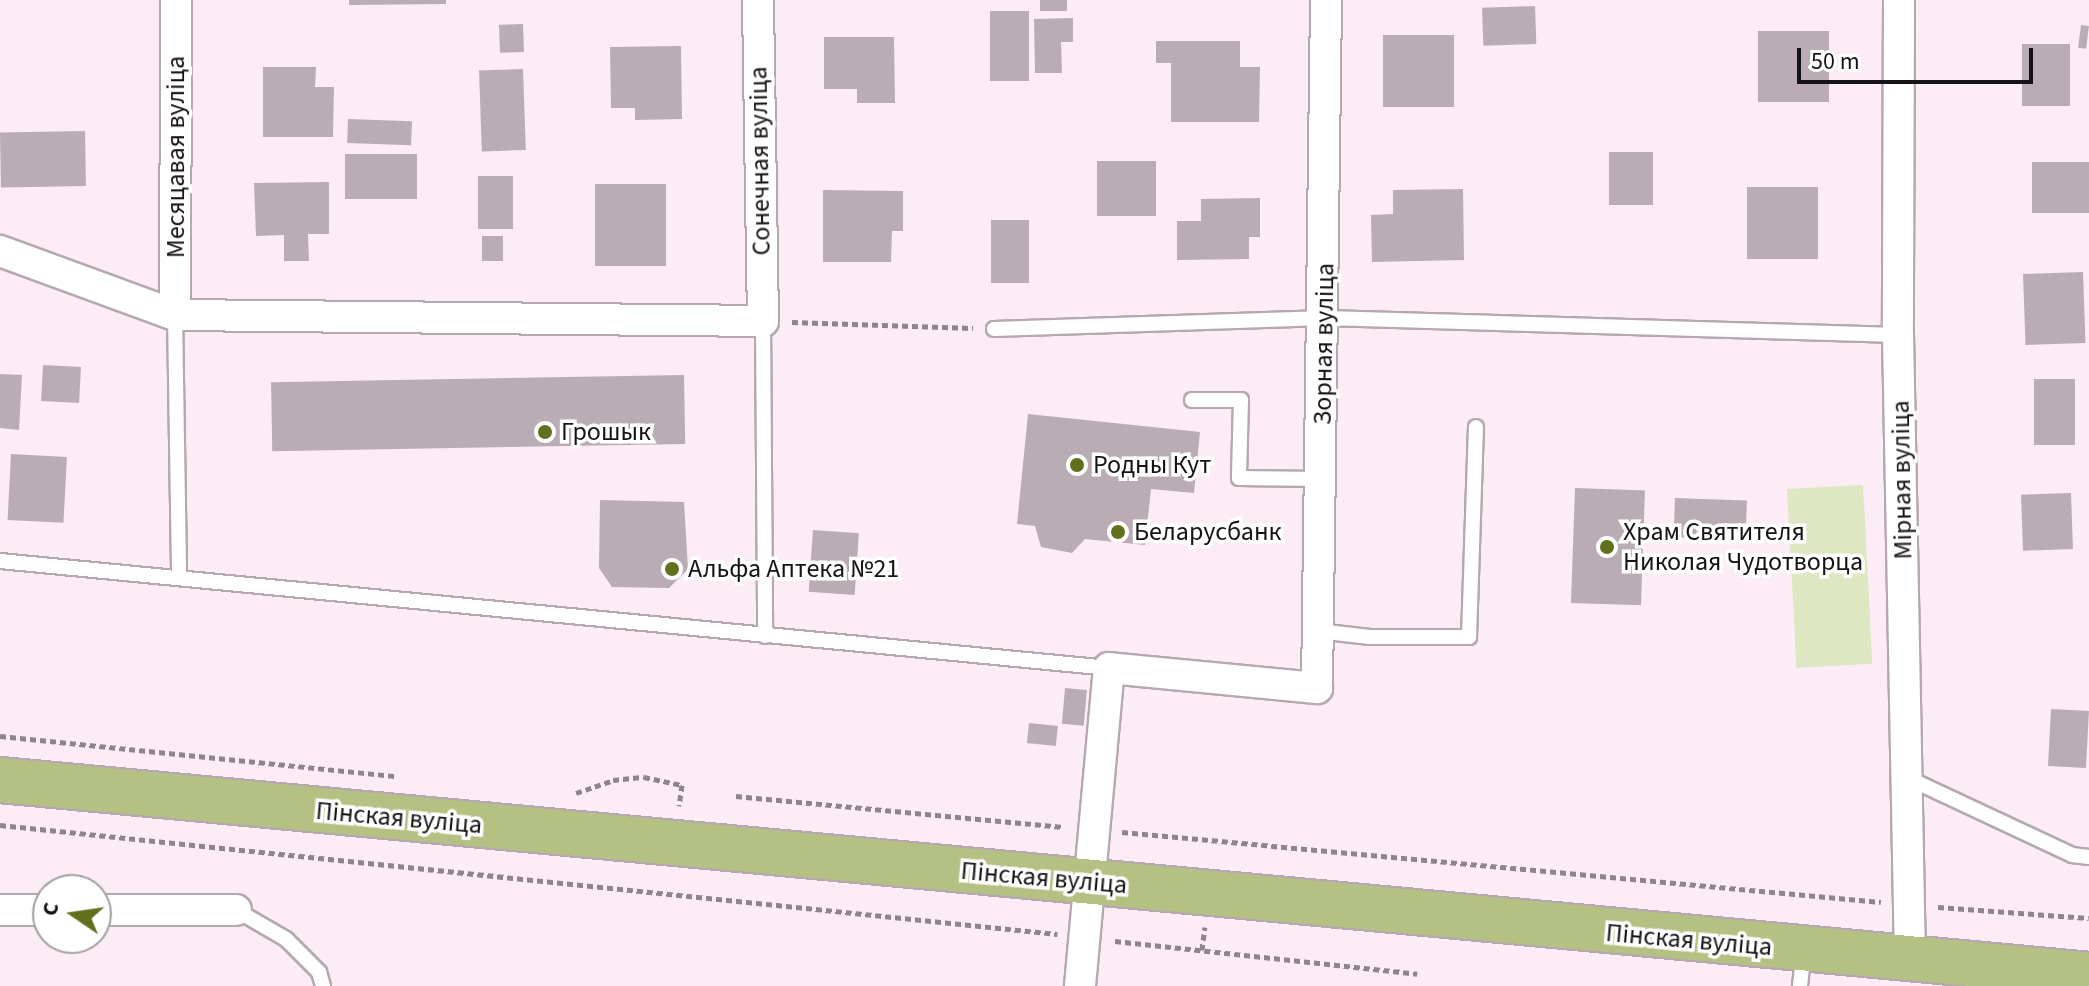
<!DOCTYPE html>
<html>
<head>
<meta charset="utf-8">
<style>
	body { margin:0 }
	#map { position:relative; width:2089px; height:986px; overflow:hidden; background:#fbecf5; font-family:"Source Sans 3",sans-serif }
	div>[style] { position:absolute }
	.green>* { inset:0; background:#dde8c2; transform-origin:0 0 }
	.building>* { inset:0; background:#baacb5; transform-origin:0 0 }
	.path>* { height:5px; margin-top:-2.5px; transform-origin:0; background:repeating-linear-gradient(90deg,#8e848a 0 6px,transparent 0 10px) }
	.roads { filter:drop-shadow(2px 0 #b5a8b0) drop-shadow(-2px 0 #b5a8b0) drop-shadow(0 2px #b5a8b0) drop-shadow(0 -2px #b5a8b0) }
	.service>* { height:14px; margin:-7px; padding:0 7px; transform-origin:7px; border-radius:7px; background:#fff }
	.minor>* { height:30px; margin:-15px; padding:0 15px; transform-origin:15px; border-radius:15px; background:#fff }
	.primary>* { height:44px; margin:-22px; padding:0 22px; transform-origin:22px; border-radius:22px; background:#b5c183 }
	.dots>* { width:22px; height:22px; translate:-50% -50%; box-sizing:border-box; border:4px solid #fff; border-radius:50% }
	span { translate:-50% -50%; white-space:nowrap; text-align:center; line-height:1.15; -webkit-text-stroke:7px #fff; paint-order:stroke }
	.street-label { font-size:26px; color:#171215 }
	.poi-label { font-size:26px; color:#171215 }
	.left { translate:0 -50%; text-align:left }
	.north { position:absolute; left:32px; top:874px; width:80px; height:80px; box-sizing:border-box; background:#fff; border:2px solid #a2a0a1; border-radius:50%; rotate:283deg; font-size:22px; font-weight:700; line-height:32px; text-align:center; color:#171215 }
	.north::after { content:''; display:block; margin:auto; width:28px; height:36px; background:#60701d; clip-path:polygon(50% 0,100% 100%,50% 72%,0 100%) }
	.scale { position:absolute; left:1797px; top:48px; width:236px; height:36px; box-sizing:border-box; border:4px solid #171215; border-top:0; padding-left:10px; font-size:24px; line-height:28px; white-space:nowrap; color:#171215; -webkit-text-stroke:6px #fff; paint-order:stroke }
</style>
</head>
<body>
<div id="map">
	<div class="green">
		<i style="left:1863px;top:485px;width:179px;height:76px;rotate:87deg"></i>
	</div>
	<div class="building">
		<i style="clip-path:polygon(349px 0,446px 0,446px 4px,349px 5px)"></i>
		<i style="left:1040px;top:0;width:27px;height:11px"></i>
		<i style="left:1535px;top:6px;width:38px;height:53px;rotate:88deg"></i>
		<i style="left:990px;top:11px;width:39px;height:70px"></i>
		<i style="clip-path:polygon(1073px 18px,1073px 42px,1061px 42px,1062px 73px,1035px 73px,1034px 19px)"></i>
		<i style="left:523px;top:24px;width:28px;height:24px;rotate:88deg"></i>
		<i style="left:2081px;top:25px;width:8px;height:23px;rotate:7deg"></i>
		<i style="left:1758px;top:31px;width:71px;height:71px"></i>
		<i style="left:1454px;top:35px;width:72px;height:71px;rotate:90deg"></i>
		<i style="clip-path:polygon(824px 37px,894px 37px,895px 103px,857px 103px,857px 89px,824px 89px)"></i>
		<i style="clip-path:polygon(1156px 41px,1240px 41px,1240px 67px,1260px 67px,1259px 122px,1171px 122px,1171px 63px,1156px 63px)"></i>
		<i style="left:2022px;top:44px;width:48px;height:62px"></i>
		<i style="clip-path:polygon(681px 46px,682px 119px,635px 120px,635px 108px,611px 108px,610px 47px)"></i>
		<i style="clip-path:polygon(263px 67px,316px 67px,315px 87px,334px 87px,333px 137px,263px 137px)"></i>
		<i style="left:523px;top:69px;width:81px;height:44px;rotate:88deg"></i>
		<i style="left:348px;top:119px;width:64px;height:24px;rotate:2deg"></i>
		<i style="left:85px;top:131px;width:55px;height:85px;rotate:89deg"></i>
		<i style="left:1609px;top:152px;width:44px;height:53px"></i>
		<i style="left:345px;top:154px;width:72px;height:45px"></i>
		<i style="left:1097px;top:161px;width:59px;height:55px"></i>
		<i style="left:2032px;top:162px;width:57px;height:51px"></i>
		<i style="left:478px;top:176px;width:35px;height:53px"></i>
		<i style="clip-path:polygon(329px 182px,329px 234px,308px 234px,309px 261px,284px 261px,284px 235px,256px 236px,254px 183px)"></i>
		<i style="left:595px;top:184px;width:71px;height:82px"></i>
		<i style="left:1818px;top:187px;width:72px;height:71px;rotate:90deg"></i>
		<i style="clip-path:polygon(1463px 189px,1464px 260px,1372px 262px,1371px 215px,1393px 214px,1393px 190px)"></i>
		<i style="clip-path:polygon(823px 190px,903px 191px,903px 231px,892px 231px,891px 262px,823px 262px)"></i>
		<i style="clip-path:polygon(1260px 198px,1260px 237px,1249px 237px,1249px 259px,1177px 260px,1177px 221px,1201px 221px,1201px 199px)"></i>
		<i style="left:991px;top:220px;width:38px;height:63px"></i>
		<i style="left:482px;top:236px;width:21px;height:25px"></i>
		<i style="left:2083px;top:272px;width:71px;height:60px;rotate:88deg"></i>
		<i style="left:43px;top:365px;width:38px;height:36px;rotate:3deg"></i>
		<i style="clip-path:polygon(0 374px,22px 375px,19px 430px,0 428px)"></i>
		<i style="left:684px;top:375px;width:69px;height:413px;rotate:89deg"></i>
		<i style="left:2034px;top:379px;width:41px;height:66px"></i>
		<i style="clip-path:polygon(1028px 414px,1200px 432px,1194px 493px,1151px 489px,1145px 545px,1085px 539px,1072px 553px,1041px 547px,1035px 526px,1017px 524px)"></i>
		<i style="left:11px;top:454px;width:56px;height:66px;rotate:3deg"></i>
		<i style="left:1575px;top:488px;width:70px;height:115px;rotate:2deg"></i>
		<i style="left:2071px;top:493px;width:56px;height:50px;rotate:88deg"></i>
		<i style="left:1675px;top:498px;width:72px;height:39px;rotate:2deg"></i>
		<i style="clip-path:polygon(600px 500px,684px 502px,688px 569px,669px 588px,612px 587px,599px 568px)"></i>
		<i style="left:813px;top:530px;width:46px;height:62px;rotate:4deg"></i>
		<i style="left:1065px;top:688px;width:22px;height:36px;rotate:5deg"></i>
		<i style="left:2051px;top:709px;width:38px;height:57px;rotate:3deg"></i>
		<i style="left:1029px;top:723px;width:29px;height:20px;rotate:6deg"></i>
	</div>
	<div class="path">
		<i style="left:792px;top:322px;width:181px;rotate:1.9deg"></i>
		<i style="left:0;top:736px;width:397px;rotate:5.8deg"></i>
		<i style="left:576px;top:793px;width:39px;rotate:-19deg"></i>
		<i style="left:613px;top:780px;width:31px;rotate:-6deg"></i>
		<i style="left:644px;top:777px;width:39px;rotate:12deg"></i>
		<i style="left:682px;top:785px;width:21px;rotate:98deg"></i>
		<i style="left:736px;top:796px;width:329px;rotate:5.4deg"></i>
		<i style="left:0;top:825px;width:1063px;rotate:5.89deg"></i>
		<i style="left:1122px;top:832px;width:762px;rotate:5.27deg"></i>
		<i style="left:1938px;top:907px;width:151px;rotate:4.2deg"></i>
		<i style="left:1115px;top:941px;width:304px;rotate:6.2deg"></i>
		<i style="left:1202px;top:950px;width:23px;rotate:-83deg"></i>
	</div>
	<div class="roads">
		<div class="service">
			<i style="left:175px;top:315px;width:261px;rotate:89.1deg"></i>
			<i style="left:763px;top:321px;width:315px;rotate:89.6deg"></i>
			<i style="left:994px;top:329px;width:332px;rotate:-1.9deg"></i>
			<i style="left:1326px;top:318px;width:572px;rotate:1.7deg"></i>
			<i style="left:1192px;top:400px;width:49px"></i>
			<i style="left:1241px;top:400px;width:78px;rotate:91.5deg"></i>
			<i style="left:1239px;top:478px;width:82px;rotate:0.7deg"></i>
			<i style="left:0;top:561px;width:1114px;rotate:5.51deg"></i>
			<i style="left:1318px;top:631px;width:52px;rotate:6.6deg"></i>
			<i style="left:1370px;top:637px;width:99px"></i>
			<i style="left:1469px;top:637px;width:210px;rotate:-88.1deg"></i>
			<i style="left:1910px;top:779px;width:179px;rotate:25.1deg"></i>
			<i style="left:2072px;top:855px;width:17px;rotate:7deg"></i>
			<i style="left:236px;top:910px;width:58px;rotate:30.1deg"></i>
			<i style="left:286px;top:939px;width:47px;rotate:45deg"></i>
			<i style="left:319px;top:972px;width:15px;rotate:74deg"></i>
			<i style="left:1800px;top:986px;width:31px;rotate:-84deg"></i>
		</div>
		<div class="minor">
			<i style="left:1899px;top:0;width:335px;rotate:90.2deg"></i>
			<i style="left:1898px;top:335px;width:624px;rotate:88.9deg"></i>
			<i style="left:0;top:251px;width:186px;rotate:20.1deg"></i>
			<i style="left:175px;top:315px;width:588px;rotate:0.58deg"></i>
			<i style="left:763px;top:321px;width:321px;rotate:-90.9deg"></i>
			<i style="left:175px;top:315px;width:315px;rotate:-89.8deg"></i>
			<i style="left:0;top:910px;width:48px"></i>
			<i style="left:96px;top:910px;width:140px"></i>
			<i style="left:1080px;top:986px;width:319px;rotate:-84.8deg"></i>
			<i style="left:1109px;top:668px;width:209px;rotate:5.5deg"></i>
			<i style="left:1317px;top:688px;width:688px;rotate:-89.25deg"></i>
		</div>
		<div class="primary">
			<i style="left:0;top:780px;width:2098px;rotate:5.33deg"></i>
		</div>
	</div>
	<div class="dots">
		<i style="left:545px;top:432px;background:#60701d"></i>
		<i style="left:1077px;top:465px;background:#60701d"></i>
		<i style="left:1118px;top:532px;background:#60701d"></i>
		<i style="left:1607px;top:547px;background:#60701d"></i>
		<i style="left:672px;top:569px;background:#60701d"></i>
	</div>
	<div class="street-label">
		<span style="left:176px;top:157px;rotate:-90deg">Месяцавая вуліца</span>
		<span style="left:760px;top:161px;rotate:-91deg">Сонечная вуліца</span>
		<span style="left:1324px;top:344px;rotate:-89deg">Зорная вуліца</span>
		<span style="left:1902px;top:480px;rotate:-91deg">Мірная вуліца</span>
		<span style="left:399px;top:818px;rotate:5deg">Пінская вуліца</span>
		<span style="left:1044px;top:878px;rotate:5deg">Пінская вуліца</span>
		<span style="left:1689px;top:940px;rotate:5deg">Пінская вуліца</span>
	</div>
	<div class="poi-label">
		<span class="left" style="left:561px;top:432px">Грошык</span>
		<span class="left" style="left:1093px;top:465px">Родны Кут</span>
		<span class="left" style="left:1134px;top:532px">Беларусбанк</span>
		<span class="left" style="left:1623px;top:547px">Храм Святителя<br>Николая Чудотворца</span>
		<span class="left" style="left:688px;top:569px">Альфа Аптека №21</span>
	</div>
	<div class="north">С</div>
	<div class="scale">50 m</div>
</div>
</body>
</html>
